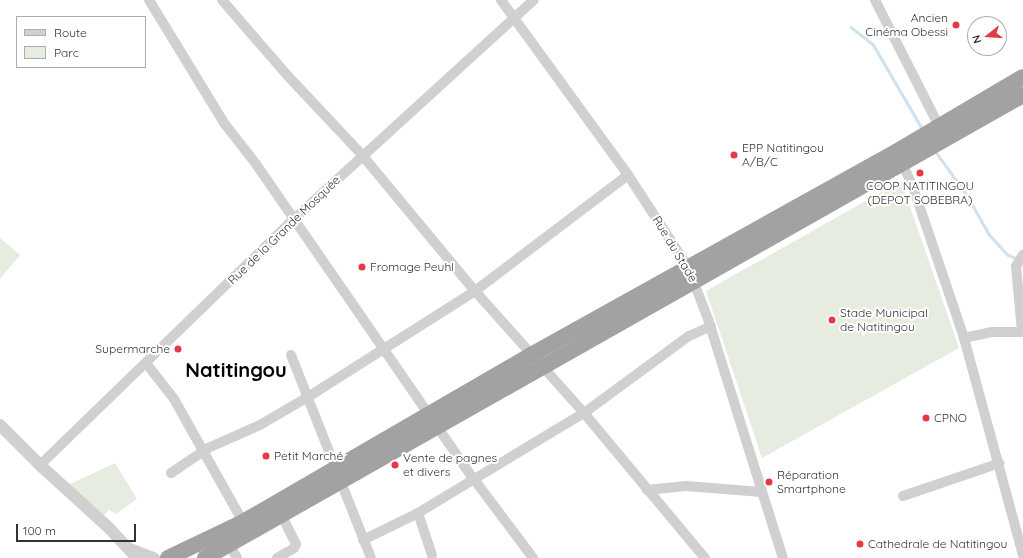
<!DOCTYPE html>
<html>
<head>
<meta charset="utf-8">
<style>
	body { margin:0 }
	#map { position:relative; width:1023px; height:558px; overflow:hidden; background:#fff; font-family:Quicksand,sans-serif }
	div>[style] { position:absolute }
	.green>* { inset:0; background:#e6ecdf }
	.stream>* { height:2.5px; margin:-1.25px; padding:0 1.25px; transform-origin:1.25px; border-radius:1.25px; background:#cfe2ee }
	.minor>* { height:10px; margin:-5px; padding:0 5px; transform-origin:5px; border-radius:5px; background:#d0d0d0 }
	.tertiary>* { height:12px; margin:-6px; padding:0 6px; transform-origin:6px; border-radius:6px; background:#d0d0d0 }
	.trunk>* { height:16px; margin:-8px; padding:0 8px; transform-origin:8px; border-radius:8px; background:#a2a2a2 }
	.dots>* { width:11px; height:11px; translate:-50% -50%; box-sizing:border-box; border:2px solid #fff; border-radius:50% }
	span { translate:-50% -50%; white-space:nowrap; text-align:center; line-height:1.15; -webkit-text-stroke:4px #fff; paint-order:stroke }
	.poi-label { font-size:12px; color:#333 }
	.right { translate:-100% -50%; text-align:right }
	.left { translate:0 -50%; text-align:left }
	.street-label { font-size:12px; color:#333 }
	.town-label { font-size:20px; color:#000; font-weight:700 }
	.legend { position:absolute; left:16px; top:16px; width:130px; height:52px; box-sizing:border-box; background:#fff; border:1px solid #adadad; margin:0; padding:5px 7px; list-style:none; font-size:12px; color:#333 }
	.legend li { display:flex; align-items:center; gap:8px; height:20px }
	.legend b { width:20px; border:1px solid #adadad }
	.north { position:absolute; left:967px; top:16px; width:40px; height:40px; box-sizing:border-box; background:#fff; border:1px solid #adadad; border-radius:50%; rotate:253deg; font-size:11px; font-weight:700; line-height:16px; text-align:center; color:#333 }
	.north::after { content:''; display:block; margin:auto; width:14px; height:18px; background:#e63946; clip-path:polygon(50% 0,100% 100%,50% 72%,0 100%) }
	.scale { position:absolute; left:16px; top:524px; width:120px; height:18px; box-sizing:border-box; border:2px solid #333; border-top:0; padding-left:5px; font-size:12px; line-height:14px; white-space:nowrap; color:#333; -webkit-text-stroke:3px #fff; paint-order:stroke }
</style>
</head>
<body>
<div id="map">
	<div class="green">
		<i style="clip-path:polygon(901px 181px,959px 348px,762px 458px,706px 291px)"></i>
		<i style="clip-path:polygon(0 238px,20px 255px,0 279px)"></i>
		<i style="clip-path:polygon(115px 463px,137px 499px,116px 514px,109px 510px,101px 518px,66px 486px)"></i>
	</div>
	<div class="stream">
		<i style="left:851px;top:27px;width:28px;rotate:38deg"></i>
		<i style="left:873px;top:44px;width:99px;rotate:59.8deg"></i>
		<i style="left:936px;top:152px;width:53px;rotate:54.2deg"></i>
		<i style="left:967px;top:195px;width:45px;rotate:60.6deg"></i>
		<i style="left:989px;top:234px;width:28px;rotate:48deg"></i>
		<i style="left:1008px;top:255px;width:11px;rotate:22deg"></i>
	</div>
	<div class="minor">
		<i style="left:149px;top:0;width:144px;rotate:58.6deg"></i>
		<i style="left:224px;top:123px;width:52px;rotate:52deg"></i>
		<i style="left:256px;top:164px;width:382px;rotate:55.4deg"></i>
		<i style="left:473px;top:478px;width:100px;rotate:53.1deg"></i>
		<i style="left:222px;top:0;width:99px;rotate:49.1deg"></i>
		<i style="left:287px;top:75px;width:110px;rotate:46.8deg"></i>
		<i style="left:362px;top:155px;width:177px;rotate:50.3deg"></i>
		<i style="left:475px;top:291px;width:164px;rotate:48.2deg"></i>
		<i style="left:584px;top:413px;width:189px;rotate:50.2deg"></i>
		<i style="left:501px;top:0;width:216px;rotate:54deg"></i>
		<i style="left:628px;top:175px;width:110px;rotate:56.9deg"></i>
		<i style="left:688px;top:267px;width:56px;rotate:69deg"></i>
		<i style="left:708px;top:319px;width:250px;rotate:72.6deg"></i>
		<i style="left:875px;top:0;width:141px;rotate:63.1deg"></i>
		<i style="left:900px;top:158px;width:35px;rotate:66deg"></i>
		<i style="left:914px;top:190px;width:156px;rotate:71.3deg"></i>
		<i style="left:964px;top:338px;width:225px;rotate:74.8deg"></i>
		<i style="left:1022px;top:332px;width:66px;rotate:-95.2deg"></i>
		<i style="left:1016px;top:266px;width:13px;rotate:-58deg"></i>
		<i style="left:964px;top:338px;width:29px;rotate:-12deg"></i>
		<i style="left:992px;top:332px;width:31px"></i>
		<i style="left:291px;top:355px;width:218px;rotate:68.5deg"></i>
		<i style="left:146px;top:363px;width:46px;rotate:52.1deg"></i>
		<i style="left:174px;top:399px;width:141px;rotate:60.7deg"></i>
		<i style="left:40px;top:465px;width:355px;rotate:-44.1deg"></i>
		<i style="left:295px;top:218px;width:323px;rotate:-42.4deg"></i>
		<i style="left:171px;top:473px;width:45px;rotate:-34deg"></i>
		<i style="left:208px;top:448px;width:57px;rotate:-23.9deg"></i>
		<i style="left:260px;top:425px;width:56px;rotate:-30.3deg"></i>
		<i style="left:308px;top:397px;width:198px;rotate:-32.4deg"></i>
		<i style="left:475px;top:291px;width:192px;rotate:-37.2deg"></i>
		<i style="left:647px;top:490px;width:39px;rotate:-6deg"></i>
		<i style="left:686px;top:486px;width:76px;rotate:4.5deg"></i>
		<i style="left:903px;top:496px;width:102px;rotate:-18.8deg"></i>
		<i style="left:418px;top:513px;width:44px;rotate:71.6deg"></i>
		<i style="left:363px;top:540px;width:61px;rotate:-26.1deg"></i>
		<i style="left:418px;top:513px;width:194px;rotate:-31.1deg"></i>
		<i style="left:584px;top:413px;width:130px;rotate:-36.3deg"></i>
		<i style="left:689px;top:336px;width:24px;rotate:-24deg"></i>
		<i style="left:229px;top:545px;width:15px;rotate:58deg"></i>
		<i style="left:277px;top:558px;width:20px;rotate:-30deg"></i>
		<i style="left:294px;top:548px;width:4px;rotate:-63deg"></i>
		<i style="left:296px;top:544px;width:33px;rotate:-117deg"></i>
	</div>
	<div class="tertiary">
		<i style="left:0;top:425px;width:59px;rotate:45deg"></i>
		<i style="left:42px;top:467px;width:91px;rotate:42.3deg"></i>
		<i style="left:109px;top:528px;width:41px;rotate:47deg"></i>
		<i style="left:130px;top:549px;width:26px;rotate:21deg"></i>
	</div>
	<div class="trunk">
		<i style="left:168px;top:558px;width:83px;rotate:-25.6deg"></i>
		<i style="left:243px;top:522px;width:333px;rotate:-30.1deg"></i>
		<i style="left:531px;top:355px;width:418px;rotate:-29.1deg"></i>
		<i style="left:896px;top:152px;width:147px;rotate:-30.6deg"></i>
		<i style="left:205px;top:558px;width:940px;rotate:-29.51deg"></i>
	</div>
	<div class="dots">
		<i style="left:956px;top:25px;background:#e63946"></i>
		<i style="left:734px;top:155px;background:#e63946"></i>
		<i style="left:920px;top:173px;background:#e63946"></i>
		<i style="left:362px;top:267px;background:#e63946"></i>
		<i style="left:832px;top:320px;background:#e63946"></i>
		<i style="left:178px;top:349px;background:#e63946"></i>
		<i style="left:926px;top:418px;background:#e63946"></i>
		<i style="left:266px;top:456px;background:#e63946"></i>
		<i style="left:395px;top:465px;background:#e63946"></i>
		<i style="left:769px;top:482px;background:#e63946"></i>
		<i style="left:860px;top:544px;background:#e63946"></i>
	</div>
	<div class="poi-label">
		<span class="right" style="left:948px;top:25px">Ancien<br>Cinéma Obessi</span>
		<span class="left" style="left:742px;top:155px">EPP Natitingou<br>A/B/C</span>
		<span style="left:920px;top:193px">COOP NATITINGOU<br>(DEPOT SOBEBRA)</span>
		<span class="left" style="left:370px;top:267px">Fromage Peuhl</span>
		<span class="left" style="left:840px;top:320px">Stade Municipal<br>de Natitingou</span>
		<span class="right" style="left:170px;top:349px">Supermarche</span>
		<span class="left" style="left:934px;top:418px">CPNO</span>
		<span class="left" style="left:274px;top:456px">Petit Marché</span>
		<span class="left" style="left:403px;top:465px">Vente de pagnes<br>et divers</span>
		<span class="left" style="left:777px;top:482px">Réparation<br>Smartphone</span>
		<span class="left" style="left:868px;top:544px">Cathedrale de Natitingou</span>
	</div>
	<div class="street-label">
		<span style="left:284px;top:230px;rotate:-44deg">Rue de la Grande Mosquée</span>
		<span style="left:675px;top:249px;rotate:59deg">Rue du Stade</span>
	</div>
	<div class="town-label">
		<span style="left:236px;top:369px">Natitingou</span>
	</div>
	<ul class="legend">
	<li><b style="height:5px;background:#d0d0d0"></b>Route</li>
	<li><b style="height:11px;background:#e6ecdf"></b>Parc</li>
	</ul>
	<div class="north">N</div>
	<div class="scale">100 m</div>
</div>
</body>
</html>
